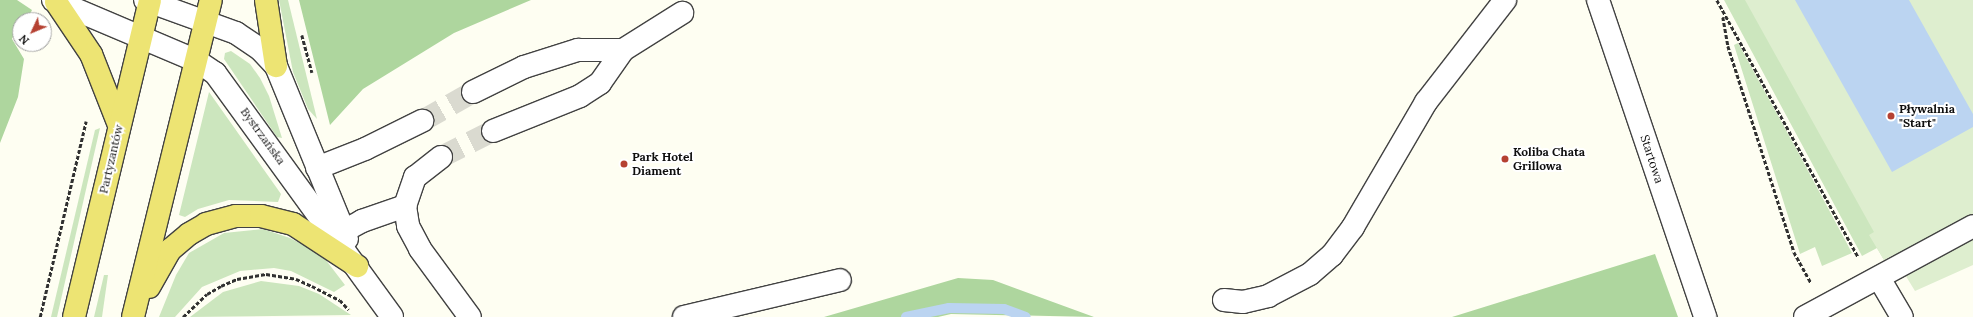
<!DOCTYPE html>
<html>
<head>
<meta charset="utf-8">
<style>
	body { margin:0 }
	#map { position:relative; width:1973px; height:317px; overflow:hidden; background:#fefef2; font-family:Lora,serif }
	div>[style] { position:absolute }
	.green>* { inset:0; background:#cce6be }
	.forest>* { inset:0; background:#aed69e }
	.pitch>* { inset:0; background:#deeecf }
	.water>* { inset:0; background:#bbd4f1 }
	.stream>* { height:10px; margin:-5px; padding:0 5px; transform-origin:5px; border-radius:5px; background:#bbd4f1 }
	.minor-tunnel>* { height:22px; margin-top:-11px; transform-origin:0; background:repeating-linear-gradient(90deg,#dadad0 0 22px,transparent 0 33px) }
	.path>* { height:2.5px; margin-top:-1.25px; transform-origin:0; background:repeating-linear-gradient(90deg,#313131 0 4px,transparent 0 6px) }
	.roads { filter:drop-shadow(1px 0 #424242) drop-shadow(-1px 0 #424242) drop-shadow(0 1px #424242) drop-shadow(0 -1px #424242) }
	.minor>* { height:22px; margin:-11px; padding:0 11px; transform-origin:11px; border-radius:11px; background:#fff }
	.major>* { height:22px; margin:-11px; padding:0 11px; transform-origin:11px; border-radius:11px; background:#ede473 }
	.dots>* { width:11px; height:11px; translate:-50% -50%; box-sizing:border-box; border:2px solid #fff; border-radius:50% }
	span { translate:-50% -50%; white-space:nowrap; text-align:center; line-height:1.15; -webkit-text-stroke:4px #fff; paint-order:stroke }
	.poi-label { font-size:12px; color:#0f0f0f; font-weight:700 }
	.left { translate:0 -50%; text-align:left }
	.street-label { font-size:12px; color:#0f0f0f }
	.north { position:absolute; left:12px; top:12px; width:40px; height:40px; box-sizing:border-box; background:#fff; border:1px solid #9f9f9f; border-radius:50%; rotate:226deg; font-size:11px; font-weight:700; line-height:16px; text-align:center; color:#0f0f0f }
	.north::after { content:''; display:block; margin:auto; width:14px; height:18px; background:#b54132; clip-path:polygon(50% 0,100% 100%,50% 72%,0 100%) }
</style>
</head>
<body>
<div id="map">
	<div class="green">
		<i style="clip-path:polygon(279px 0,288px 0,317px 119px,308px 109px,293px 72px)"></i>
		<i style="clip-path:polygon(1724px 0,1754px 0,1876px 223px,1884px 260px,1877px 248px,1862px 256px)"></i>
		<i style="clip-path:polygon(1738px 43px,1798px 152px,1852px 253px,1822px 266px,1815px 247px,1800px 254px,1734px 45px)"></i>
		<i style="clip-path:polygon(231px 51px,250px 64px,260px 78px,269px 96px,282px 138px,277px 137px,224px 59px,225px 53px)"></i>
		<i style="clip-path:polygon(209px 92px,281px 194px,278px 202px,229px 200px,198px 209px,185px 217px,179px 215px)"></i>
		<i style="clip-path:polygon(100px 128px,57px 317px,51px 317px,95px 130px)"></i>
		<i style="clip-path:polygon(263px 229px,290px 238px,322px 255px,345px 285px,334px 292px,291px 271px,274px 268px,240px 271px,202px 287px,175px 317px,159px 317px,176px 275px,189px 253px,224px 233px)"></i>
		<i style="clip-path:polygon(104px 275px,108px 275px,102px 317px,94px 317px)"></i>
		<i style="clip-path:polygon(261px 281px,299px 286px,319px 294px,351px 315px,190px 317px,223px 292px)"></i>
	</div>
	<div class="forest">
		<i style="clip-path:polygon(0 0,17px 0,32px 10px,27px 20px,20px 20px,12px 39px,24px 59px,18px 97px,0 143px)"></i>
		<i style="clip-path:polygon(299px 0,531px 0,454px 33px,363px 89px,330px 125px)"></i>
		<i style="clip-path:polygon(1655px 254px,1678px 317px,1452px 317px)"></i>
		<i style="clip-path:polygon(958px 278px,993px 280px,1094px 317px,951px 314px,938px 317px,824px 317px)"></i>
	</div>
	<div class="pitch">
		<i style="clip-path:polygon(1745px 0,1973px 0,1973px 265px,1915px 291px,1893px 255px,1884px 260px,1869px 235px,1874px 232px)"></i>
	</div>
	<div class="water">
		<i style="clip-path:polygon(1795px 0,1909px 0,1973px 114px,1973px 127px,1892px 172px)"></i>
	</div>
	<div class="stream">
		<i style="left:906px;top:317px;width:44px;rotate:-11.8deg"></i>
		<i style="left:949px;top:308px;width:55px;rotate:1deg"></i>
		<i style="left:1004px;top:309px;width:23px;rotate:20deg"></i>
	</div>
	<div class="minor-tunnel">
		<i style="left:422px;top:121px;width:59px;rotate:-29.6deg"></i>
		<i style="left:441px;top:157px;width:58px;rotate:-26.6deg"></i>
	</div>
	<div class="path">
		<i style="left:1717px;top:0;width:293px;rotate:61.2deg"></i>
		<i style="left:1723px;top:17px;width:29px;rotate:80deg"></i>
		<i style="left:1728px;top:46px;width:216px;rotate:72.2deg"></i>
		<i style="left:1794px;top:252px;width:35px;rotate:61deg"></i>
		<i style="left:302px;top:35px;width:39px;rotate:75deg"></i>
		<i style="left:40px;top:317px;width:201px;rotate:-76.8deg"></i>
		<i style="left:183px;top:317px;width:33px;rotate:-44deg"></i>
		<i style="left:207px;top:294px;width:16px;rotate:-30deg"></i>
		<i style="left:221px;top:286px;width:17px;rotate:-24deg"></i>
		<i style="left:237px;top:279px;width:29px;rotate:-10deg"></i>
		<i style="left:266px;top:274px;width:30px;rotate:9deg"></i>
		<i style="left:296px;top:279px;width:17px;rotate:24deg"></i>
		<i style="left:312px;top:286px;width:31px;rotate:27deg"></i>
		<i style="left:340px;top:300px;width:13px;rotate:48deg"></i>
	</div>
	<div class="roads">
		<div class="minor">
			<i style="left:53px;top:0;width:156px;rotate:23deg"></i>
			<i style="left:197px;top:61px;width:22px;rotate:34deg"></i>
			<i style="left:215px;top:73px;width:301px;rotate:54deg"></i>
			<i style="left:145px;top:0;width:97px;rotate:19.9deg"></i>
			<i style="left:236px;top:33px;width:29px;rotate:34deg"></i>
			<i style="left:260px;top:49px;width:23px;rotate:47deg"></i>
			<i style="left:276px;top:66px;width:187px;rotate:67.7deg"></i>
			<i style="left:1598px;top:0;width:335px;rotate:71.3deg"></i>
			<i style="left:473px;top:92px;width:57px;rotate:-26.1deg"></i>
			<i style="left:524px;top:67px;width:57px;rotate:-17.5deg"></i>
			<i style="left:578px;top:50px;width:45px"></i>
			<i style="left:493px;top:131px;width:94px;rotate:-21.9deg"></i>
			<i style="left:580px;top:96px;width:24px;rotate:-33deg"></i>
			<i style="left:600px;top:83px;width:40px;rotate:-55.1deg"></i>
			<i style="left:623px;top:50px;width:70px;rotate:-32.1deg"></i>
			<i style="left:441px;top:157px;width:33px;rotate:142deg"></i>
			<i style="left:415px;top:177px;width:31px;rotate:109deg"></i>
			<i style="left:405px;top:206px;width:20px;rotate:81deg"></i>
			<i style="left:408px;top:226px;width:26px;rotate:62deg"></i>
			<i style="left:420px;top:249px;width:84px;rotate:53.7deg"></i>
			<i style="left:317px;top:168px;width:52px;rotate:-21.6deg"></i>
			<i style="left:365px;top:149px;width:64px;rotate:-26.2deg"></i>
			<i style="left:344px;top:231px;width:21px;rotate:-29deg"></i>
			<i style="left:362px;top:221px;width:46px;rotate:-19.2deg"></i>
			<i style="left:1879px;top:278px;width:45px;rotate:59.5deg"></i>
			<i style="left:1224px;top:300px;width:19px;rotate:6deg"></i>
			<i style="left:1243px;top:302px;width:26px;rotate:-13deg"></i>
			<i style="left:1268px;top:296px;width:47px;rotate:-27.6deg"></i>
			<i style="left:1310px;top:274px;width:29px;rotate:-41deg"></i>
			<i style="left:1332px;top:255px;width:35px;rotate:-53deg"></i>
			<i style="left:1353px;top:227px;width:145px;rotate:-59.7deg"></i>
			<i style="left:1426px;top:102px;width:129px;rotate:-52.2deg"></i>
			<i style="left:684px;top:317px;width:160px;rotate:-13.3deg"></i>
			<i style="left:1805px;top:317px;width:191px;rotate:-28.4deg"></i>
		</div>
		<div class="major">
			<i style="left:266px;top:0;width:67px;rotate:81.4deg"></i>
			<i style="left:56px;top:2px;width:63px;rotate:56.1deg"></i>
			<i style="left:91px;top:54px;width:76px;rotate:68.5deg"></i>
			<i style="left:149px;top:287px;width:43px;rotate:-60.4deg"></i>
			<i style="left:170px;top:250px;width:25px;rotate:-40deg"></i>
			<i style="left:189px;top:234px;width:20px;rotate:-30deg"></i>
			<i style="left:206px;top:224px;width:31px;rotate:-15deg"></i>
			<i style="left:236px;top:216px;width:25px"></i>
			<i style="left:261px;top:216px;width:33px;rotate:14deg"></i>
			<i style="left:293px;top:224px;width:77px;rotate:33.3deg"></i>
			<i style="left:74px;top:317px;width:326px;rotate:-76.5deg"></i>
			<i style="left:133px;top:317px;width:326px;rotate:-76.2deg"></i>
		</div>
	</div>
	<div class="dots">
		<i style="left:1891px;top:116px;background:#b54132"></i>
		<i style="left:1505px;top:159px;background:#b54132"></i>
		<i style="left:624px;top:164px;background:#b54132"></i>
	</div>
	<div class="poi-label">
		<span class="left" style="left:1899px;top:116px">Pływalnia<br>"Start"</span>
		<span class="left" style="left:1513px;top:159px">Koliba Chata<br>Grillowa</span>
		<span class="left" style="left:632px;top:164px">Park Hotel<br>Diament</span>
	</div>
	<div class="street-label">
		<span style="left:263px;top:136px;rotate:54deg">Bystrzańska</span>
		<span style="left:111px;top:159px;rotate:-77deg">Partyzantów</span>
		<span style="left:1652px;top:159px;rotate:72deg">Startowa</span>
	</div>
	<div class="north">N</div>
</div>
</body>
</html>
